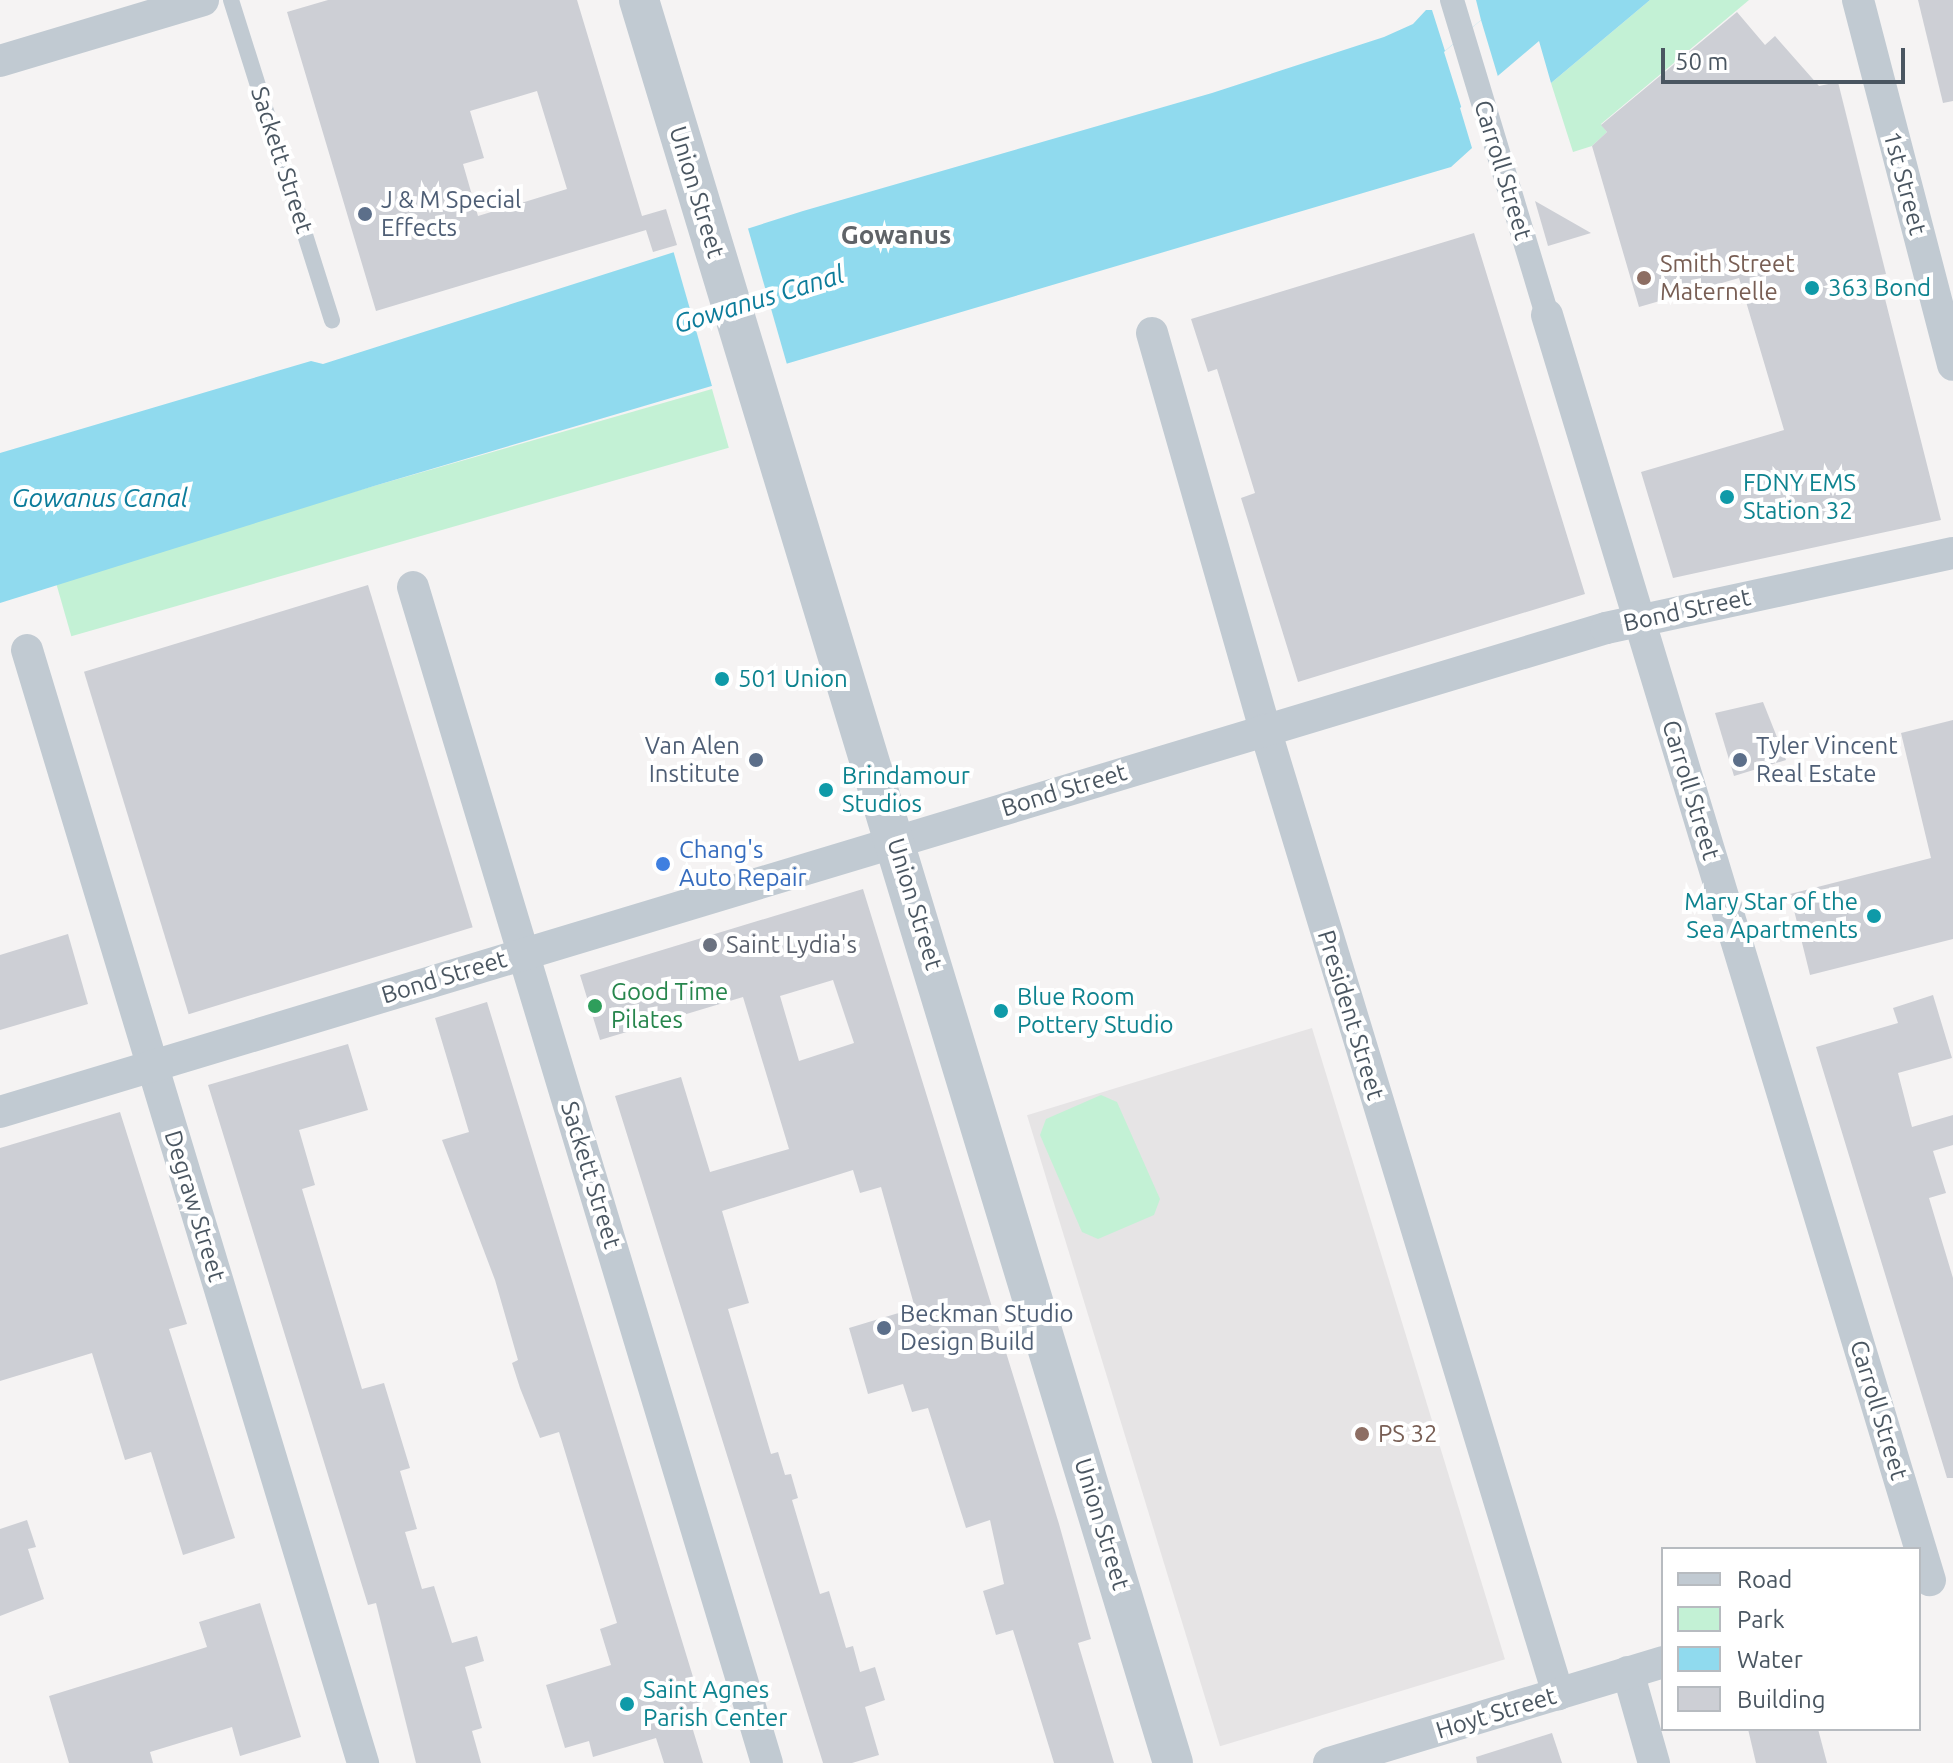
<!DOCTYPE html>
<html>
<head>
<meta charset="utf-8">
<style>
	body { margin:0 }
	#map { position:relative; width:1953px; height:1763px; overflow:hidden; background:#f5f3f3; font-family:Ubuntu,sans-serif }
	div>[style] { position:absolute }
	.education>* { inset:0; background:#e6e4e5; transform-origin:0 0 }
	.green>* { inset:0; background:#c3f1d5; transform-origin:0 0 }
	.water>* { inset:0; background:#90daee }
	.pier>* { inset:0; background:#f5f3f3; transform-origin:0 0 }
	.building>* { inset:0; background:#cdcfd5; transform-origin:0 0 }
	.service>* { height:16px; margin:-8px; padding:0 8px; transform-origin:8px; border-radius:8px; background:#c1cad2 }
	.pedestrian>* { height:24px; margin:-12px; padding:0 12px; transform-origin:12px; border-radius:12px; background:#c1cad2 }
	.minor>* { height:32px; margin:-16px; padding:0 16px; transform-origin:16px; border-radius:16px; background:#c1cad2 }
	.tertiary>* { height:40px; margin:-20px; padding:0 20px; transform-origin:20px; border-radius:20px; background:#c1cad2 }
	.dots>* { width:22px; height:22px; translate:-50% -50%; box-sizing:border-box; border:4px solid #fff; border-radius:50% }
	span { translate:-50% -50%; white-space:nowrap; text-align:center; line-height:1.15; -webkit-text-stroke:8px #fff; paint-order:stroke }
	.street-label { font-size:24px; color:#4a5661 }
	.service-label { font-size:24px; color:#4e5e75 }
	.left { translate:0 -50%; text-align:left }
	.right { translate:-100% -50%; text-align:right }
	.education-label { font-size:24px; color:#785e54 }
	.culture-label { font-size:24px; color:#0d838f }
	.shop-label { font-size:24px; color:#366cbe }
	.worship-label { font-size:24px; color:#5b616d }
	.leisure-label { font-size:24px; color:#27864d }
	.neighbourhood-label { font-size:26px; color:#5f6368; font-weight:700 }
	.water-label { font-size:26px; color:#0c7c9b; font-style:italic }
	.legend { position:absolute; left:1661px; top:1547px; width:260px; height:184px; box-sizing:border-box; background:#fff; border:2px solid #b7bbc0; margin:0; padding:10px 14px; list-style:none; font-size:24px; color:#4a5661 }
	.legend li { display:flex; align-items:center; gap:16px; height:40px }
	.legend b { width:40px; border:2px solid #b7bbc0 }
	.scale { position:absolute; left:1661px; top:48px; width:244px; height:36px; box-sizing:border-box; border:4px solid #4a5661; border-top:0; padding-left:10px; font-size:24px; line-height:28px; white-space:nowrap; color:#4a5661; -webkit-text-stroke:6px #fff; paint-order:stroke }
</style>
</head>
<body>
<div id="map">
	<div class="education">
		<i style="left:1312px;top:1028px;width:660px;height:298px;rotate:73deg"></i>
	</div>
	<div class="green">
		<i style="clip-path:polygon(1650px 0,1749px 0,1601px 124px,1607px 132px,1592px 146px,1573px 152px,1551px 83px)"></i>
		<i style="left:712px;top:389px;width:61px;height:684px;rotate:74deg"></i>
		<i style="clip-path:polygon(1101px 1095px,1117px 1102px,1160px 1199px,1154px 1215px,1098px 1239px,1082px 1232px,1040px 1135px,1046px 1119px)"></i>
	</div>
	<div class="water">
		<i style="clip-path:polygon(1476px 0,1650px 0,1551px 83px,1539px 41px,1460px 108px,1472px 148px,1451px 167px,374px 486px,0 603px,0 453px,311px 361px,323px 364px,803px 211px,1212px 93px,1384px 37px,1413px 24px,1426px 10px,1432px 10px,1445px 51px,1481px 20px)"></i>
	</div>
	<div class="pier">
		<i style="clip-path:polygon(1481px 20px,1499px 80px,1465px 109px,1475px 151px,1444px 52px)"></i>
		<i style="left:747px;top:225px;width:149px;height:78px;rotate:74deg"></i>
	</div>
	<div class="building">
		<i style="clip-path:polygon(evenodd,328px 0,577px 0,642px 216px,666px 209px,677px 245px,653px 252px,646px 230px,376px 311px,287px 12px,328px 0,537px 91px,567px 189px,478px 216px,463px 164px,484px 158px,470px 111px,537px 91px)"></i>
		<i style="clip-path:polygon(1918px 0,1953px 0,1953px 101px,1943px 103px)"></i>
		<i style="clip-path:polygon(1737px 12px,1765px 45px,1775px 36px,1819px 86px,1838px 82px,1886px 274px,1879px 275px,1941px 520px,1673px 578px,1641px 472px,1784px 430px,1739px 278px,1639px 307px,1592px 146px,1607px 132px,1601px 125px)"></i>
		<i style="clip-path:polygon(1535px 201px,1591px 233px,1548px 246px)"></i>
		<i style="clip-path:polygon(1474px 233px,1585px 594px,1298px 682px,1241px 498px,1255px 493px,1217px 369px,1208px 372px,1191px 319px)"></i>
		<i style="left:368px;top:585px;width:358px;height:297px;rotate:73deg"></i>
		<i style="clip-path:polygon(1763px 702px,1786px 760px,1734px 776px,1715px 713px)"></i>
		<i style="clip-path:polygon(1953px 720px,1953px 939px,1810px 975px,1790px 894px,1931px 858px,1901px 733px)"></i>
		<i style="clip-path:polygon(evenodd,863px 889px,1059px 1524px,1091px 1639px,1078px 1643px,1114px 1763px,1054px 1763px,1013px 1630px,996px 1635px,983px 1591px,1004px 1584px,990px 1520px,966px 1528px,928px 1408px,912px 1412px,903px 1384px,868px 1394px,849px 1328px,915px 1308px,881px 1187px,860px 1193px,853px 1170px,722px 1211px,749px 1303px,728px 1309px,771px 1454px,778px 1452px,785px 1475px,791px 1474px,798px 1498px,792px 1500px,820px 1594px,829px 1591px,846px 1648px,853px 1646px,860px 1672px,875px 1667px,885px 1700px,865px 1707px,879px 1755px,852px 1763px,823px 1763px,615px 1096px,681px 1077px,710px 1172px,789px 1149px,743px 997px,600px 1040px,580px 975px,863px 889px,833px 980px,854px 1043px,799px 1061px,780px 996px,833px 980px)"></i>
		<i style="clip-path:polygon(68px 934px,88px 1004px,0 1030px,0 955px)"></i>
		<i style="clip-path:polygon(1933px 995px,1952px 1058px,1898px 1073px,1912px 1127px,1953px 1115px,1953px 1145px,1933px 1151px,1946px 1193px,1929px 1198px,1953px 1278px,1953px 1478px,1947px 1478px,1816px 1047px,1898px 1023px,1893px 1008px)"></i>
		<i style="clip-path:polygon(487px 1002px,708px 1726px,693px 1730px,703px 1763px,664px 1763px,656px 1738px,593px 1757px,589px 1741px,565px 1748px,546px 1685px,611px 1665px,600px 1629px,617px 1623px,559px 1432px,540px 1438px,520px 1388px,512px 1363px,518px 1360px,495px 1280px,442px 1140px,469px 1132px,435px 1018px)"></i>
		<i style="clip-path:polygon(348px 1044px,368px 1110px,299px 1130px,315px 1185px,302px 1189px,362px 1389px,384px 1383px,410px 1468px,400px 1471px,417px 1529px,405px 1532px,422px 1589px,434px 1586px,452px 1643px,477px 1636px,484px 1661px,465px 1667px,482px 1728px,472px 1731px,481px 1763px,416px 1763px,376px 1603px,368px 1605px,208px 1085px)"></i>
		<i style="clip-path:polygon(120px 1112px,187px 1324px,169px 1329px,235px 1538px,183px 1555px,151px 1452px,125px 1460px,92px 1353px,0 1381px,0 1148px)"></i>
		<i style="clip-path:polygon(27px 1520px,36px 1547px,28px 1549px,44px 1599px,0 1616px,0 1529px)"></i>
		<i style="clip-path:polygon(260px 1603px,301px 1737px,240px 1756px,232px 1727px,150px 1752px,153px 1763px,69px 1763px,49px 1696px,207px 1647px,199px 1622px)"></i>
		<i style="clip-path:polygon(1748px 1729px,1818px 1729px,1827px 1763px,1756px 1763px)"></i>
		<i style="clip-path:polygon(1552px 1733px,1562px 1763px,1477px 1763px,1476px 1757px)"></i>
	</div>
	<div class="service">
		<i style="left:231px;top:0;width:336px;rotate:72.5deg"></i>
	</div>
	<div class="pedestrian">
		<i style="left:1452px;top:0;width:329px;rotate:73.2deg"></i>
	</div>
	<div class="minor">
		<i style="left:1858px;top:0;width:377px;rotate:75.4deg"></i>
		<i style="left:0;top:61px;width:212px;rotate:-16.7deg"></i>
		<i style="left:1547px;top:315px;width:1322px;rotate:73.16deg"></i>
		<i style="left:1152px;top:333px;width:412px;rotate:74.1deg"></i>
		<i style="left:1265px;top:729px;width:1009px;rotate:73.11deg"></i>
		<i style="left:413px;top:587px;width:1228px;rotate:73.25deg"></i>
		<i style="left:27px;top:650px;width:1163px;rotate:73.2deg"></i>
		<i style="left:0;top:1112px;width:1677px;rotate:-16.77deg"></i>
		<i style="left:1606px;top:628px;width:355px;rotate:-12.2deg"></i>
		<i style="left:1628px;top:1672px;width:95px;rotate:74.1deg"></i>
		<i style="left:1329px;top:1763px;width:349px;rotate:-16.8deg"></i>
	</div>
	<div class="tertiary">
		<i style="left:639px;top:0;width:1842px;rotate:73.15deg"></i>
	</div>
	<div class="dots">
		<i style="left:365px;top:214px;background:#5c6f8a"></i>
		<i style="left:1644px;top:278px;background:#8d6e63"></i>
		<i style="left:1812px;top:288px;background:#0f9aa8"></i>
		<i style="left:1727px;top:497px;background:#0f9aa8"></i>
		<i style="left:722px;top:679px;background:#0f9aa8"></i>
		<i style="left:756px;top:760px;background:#5c6f8a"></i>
		<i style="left:1740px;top:760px;background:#5c6f8a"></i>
		<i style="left:826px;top:790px;background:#0f9aa8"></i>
		<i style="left:663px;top:864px;background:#3f7fe0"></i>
		<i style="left:1874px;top:916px;background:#0f9aa8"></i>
		<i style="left:710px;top:945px;background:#6b7280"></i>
		<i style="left:595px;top:1006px;background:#2e9e5b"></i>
		<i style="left:1001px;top:1011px;background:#0f9aa8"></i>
		<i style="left:884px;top:1328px;background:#5c6f8a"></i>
		<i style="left:1362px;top:1434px;background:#8d6e63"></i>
		<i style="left:627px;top:1704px;background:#0f9aa8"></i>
	</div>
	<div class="street-label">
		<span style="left:282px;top:160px;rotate:72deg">Sackett Street</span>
		<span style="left:1503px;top:170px;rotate:73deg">Carroll Street</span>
		<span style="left:1905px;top:183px;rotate:75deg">1st Street</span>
		<span style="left:697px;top:192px;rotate:73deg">Union Street</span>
		<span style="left:1687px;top:610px;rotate:-12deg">Bond Street</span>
		<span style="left:1064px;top:790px;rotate:-17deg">Bond Street</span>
		<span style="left:1691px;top:790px;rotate:73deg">Carroll Street</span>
		<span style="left:915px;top:904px;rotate:73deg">Union Street</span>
		<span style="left:444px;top:977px;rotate:-17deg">Bond Street</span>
		<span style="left:1351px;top:1015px;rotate:73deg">President Street</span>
		<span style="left:591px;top:1175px;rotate:73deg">Sackett Street</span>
		<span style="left:195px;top:1206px;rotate:73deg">Degraw Street</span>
		<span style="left:1879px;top:1410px;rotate:73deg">Carroll Street</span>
		<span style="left:1102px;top:1524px;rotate:73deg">Union Street</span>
		<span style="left:1496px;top:1713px;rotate:-17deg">Hoyt Street</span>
	</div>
	<div class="service-label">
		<span class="left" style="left:381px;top:214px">J &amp; M Special<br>Effects</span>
		<span class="right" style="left:740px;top:760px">Van Alen<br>Institute</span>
		<span class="left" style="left:1756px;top:760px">Tyler Vincent<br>Real Estate</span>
		<span class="left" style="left:900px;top:1328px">Beckman Studio<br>Design Build</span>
	</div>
	<div class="education-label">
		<span class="left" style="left:1660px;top:278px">Smith Street<br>Maternelle</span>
		<span class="left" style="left:1378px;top:1434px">PS 32</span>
	</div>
	<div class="culture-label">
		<span class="left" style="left:1828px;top:288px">363 Bond</span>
		<span class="left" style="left:1743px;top:497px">FDNY EMS<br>Station 32</span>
		<span class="left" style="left:738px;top:679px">501 Union</span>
		<span class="left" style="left:842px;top:790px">Brindamour<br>Studios</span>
		<span class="right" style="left:1858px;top:916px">Mary Star of the<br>Sea Apartments</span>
		<span class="left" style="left:1017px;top:1011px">Blue Room<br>Pottery Studio</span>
		<span class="left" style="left:643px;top:1704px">Saint Agnes<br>Parish Center</span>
	</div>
	<div class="shop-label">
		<span class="left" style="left:679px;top:864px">Chang's<br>Auto Repair</span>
	</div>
	<div class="worship-label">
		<span class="left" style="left:726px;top:945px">Saint Lydia's</span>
	</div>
	<div class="leisure-label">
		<span class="left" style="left:611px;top:1006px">Good Time<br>Pilates</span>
	</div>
	<div class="neighbourhood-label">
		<span style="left:896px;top:235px">Gowanus</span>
	</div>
	<div class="water-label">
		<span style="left:759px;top:299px;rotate:-17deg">Gowanus Canal</span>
		<span style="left:100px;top:498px">Gowanus Canal</span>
	</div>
	<ul class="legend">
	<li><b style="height:10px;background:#c1cad2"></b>Road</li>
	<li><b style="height:22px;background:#c3f1d5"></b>Park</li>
	<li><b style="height:22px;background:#90daee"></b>Water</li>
	<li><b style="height:22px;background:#cdcfd5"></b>Building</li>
	</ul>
	<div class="scale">50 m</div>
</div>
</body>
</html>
